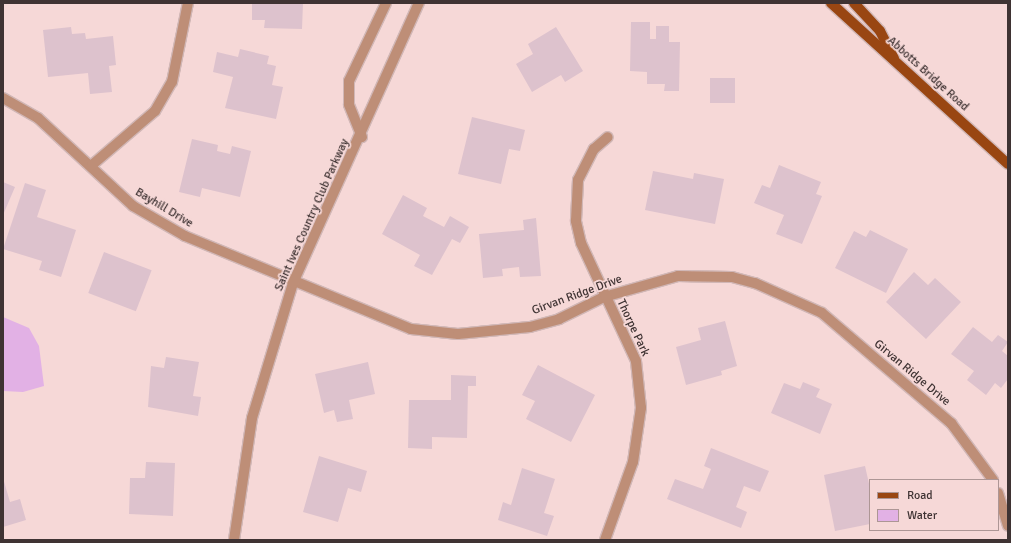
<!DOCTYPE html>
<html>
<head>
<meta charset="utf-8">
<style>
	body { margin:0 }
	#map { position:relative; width:1011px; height:543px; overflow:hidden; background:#f6d8d7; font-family:Signika,sans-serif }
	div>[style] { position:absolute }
	.water>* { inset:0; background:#e2b1e5 }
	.building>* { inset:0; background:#ddc2cd; transform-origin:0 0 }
	.roads { filter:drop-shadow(1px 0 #d1b7b6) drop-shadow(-1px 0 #d1b7b6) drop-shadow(0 1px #d1b7b6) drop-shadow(0 -1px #d1b7b6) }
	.minor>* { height:10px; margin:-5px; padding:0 5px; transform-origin:5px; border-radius:5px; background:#be8e77 }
	.major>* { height:10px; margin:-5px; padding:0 5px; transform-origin:5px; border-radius:5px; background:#994612 }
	span { translate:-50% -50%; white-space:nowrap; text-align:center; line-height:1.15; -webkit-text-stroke:3.5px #f6d8d7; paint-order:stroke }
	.street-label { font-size:12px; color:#3f3333 }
	.frame { position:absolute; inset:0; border:4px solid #3f3333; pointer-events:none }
	.legend { position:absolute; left:869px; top:479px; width:130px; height:52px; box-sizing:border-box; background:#f6d8d7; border:1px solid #ad9695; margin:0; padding:5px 7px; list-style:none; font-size:12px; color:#3f3333 }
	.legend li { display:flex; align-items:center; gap:8px; height:20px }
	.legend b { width:20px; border:1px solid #ad9695 }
</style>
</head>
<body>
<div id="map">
	<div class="water">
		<i style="clip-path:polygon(3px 317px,29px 328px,39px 346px,44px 386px,23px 392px,3px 391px)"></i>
	</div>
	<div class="building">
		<i style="clip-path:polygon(252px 3px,303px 3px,302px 29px,264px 28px,265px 20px,252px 20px)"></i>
		<i style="clip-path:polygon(631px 22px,650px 22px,650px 39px,656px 39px,656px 26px,669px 26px,669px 42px,680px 42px,679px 91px,664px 91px,665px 84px,647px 84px,647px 72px,630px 71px)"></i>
		<i style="clip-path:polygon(71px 27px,72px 34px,85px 33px,86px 39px,113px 36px,116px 65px,109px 66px,112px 92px,90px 94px,88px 73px,48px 77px,43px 30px)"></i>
		<i style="clip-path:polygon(556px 27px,583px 71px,565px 82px,561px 75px,532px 92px,516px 64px,533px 54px,528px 44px)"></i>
		<i style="clip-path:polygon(240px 49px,269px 56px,267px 64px,276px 66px,272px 85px,283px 87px,276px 119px,225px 108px,233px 77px,213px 72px,217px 52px,238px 57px)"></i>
		<i style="left:710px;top:78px;width:25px;height:25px"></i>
		<i style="clip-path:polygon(472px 117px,525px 130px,520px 151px,509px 149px,501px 184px,458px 174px)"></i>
		<i style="clip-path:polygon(192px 139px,218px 145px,217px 151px,230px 154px,232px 146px,251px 151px,240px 197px,202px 188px,200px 197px,179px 192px)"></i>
		<i style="clip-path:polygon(779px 165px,821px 182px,816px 194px,822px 196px,802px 244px,776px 234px,784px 215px,754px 203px,762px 185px,770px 188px)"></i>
		<i style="clip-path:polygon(653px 171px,693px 179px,694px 173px,724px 179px,715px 224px,645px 210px)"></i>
		<i style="clip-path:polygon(3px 182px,15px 187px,3px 215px)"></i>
		<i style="clip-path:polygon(25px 183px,46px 190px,37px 217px,76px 230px,61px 277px,39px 270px,42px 261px,3px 249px)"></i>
		<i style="clip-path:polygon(403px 195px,427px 208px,423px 216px,444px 227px,450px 216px,469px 227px,460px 243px,452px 239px,432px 275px,414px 266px,420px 255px,382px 234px)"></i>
		<i style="clip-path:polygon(536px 218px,541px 276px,520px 277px,519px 267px,502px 269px,503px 276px,483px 278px,479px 234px,524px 230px,523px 220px)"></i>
		<i style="clip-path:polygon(870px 230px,908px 249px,886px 293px,835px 268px,854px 231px,866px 237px)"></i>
		<i style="left:104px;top:252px;width:51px;height:44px;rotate:21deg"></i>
		<i style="clip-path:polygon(914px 272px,928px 285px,935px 278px,961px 302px,926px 339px,886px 302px)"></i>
		<i style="clip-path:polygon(725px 321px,737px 366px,721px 371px,722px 375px,686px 385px,676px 347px,701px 340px,698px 328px)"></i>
		<i style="clip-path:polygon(973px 327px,992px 342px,998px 335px,1008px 342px,1002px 351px,1008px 356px,1008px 379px,1001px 388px,995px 383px,986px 395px,967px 380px,974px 371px,951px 354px)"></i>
		<i style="clip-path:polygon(166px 357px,199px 362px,193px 396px,201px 397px,198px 416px,148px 407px,151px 366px,164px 368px)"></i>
		<i style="clip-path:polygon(368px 362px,375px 394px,349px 400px,353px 419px,337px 422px,334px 410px,324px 413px,315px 374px)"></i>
		<i style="clip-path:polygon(538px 365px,595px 395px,571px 442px,526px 419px,535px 401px,522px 395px)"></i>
		<i style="clip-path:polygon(451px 375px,476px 376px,476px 386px,468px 386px,467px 438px,432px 437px,432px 449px,408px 448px,409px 400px,451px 400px)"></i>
		<i style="clip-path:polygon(803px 382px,820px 389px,816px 397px,832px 404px,820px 434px,771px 413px,784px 383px,800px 389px)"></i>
		<i style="clip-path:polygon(711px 448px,769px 471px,760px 492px,744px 486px,736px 507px,747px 512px,741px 528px,667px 499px,675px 479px,703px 489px,711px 469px,704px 466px)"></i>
		<i style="clip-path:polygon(319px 456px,367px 471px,361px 492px,348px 488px,338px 522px,303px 512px)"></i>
		<i style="clip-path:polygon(146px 462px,175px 463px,173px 516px,129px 514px,130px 478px,145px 478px)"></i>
		<i style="clip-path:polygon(865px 466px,870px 488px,870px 524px,835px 531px,824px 475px)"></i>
		<i style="clip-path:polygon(522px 468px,555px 479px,544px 513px,554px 516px,547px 536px,498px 520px,503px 502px,511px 505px)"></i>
		<i style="clip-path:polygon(3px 478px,10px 502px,20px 499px,26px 520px,3px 527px)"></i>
	</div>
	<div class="roads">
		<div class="minor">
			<i style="left:3px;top:98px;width:40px;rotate:29.7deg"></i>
			<i style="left:38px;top:118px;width:129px;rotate:42.8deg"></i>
			<i style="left:133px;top:206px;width:60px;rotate:30deg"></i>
			<i style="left:185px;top:236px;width:244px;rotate:22.4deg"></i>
			<i style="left:411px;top:329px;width:47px;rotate:6.1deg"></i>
			<i style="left:458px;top:334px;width:72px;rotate:-5.6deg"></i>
			<i style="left:530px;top:327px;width:30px;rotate:-15deg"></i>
			<i style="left:559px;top:319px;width:50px;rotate:-26.1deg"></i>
			<i style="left:604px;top:297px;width:77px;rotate:-15.8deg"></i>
			<i style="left:678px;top:276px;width:54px;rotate:1.1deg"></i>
			<i style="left:732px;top:277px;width:24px;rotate:15deg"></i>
			<i style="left:755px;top:283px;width:73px;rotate:24.1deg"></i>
			<i style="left:822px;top:313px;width:170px;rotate:40.5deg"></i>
			<i style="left:951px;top:423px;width:71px;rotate:53.6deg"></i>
			<i style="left:362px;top:137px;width:35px;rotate:-112deg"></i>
			<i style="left:349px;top:104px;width:23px;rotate:-90deg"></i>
			<i style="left:349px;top:81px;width:86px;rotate:-64.6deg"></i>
			<i style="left:92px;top:165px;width:83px;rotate:-40.6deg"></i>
			<i style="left:155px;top:111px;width:34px;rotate:-60deg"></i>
			<i style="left:172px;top:82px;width:81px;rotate:-78.6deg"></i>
			<i style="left:998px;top:493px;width:34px;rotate:73deg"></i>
			<i style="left:234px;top:540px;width:123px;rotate:-81.6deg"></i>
			<i style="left:252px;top:418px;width:141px;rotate:-73.1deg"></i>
			<i style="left:293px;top:283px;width:307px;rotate:-65.8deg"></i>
			<i style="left:605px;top:540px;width:83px;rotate:-70.3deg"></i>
			<i style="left:633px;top:462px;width:55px;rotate:-81.6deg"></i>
			<i style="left:641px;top:408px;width:47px;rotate:-96.1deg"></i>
			<i style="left:636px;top:361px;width:130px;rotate:-115deg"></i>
			<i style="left:581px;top:243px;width:23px;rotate:-103deg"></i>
			<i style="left:576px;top:221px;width:41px;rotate:-87.2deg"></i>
			<i style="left:578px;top:180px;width:35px;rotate:-63deg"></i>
			<i style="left:594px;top:149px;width:18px;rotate:-41deg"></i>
		</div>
		<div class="major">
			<i style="left:831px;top:3px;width:239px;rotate:42.3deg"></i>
			<i style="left:854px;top:3px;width:38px;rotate:47deg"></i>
			<i style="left:880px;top:31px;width:31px;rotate:63deg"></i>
		</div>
	</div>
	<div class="street-label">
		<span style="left:928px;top:74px;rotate:42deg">Abbotts Bridge Road</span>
		<span style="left:164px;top:208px;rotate:31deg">Bayhill Drive</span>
		<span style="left:312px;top:215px;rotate:-66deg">Saint Ives Country Club Parkway</span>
		<span style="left:577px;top:295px;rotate:-20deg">Girvan Ridge Drive</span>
		<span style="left:633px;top:328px;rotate:65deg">Thorpe Park</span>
		<span style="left:912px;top:373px;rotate:40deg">Girvan Ridge Drive</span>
	</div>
	<div class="frame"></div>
	<ul class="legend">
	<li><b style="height:5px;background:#994612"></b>Road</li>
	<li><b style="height:11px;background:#e2b1e5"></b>Water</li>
	</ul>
</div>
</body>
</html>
